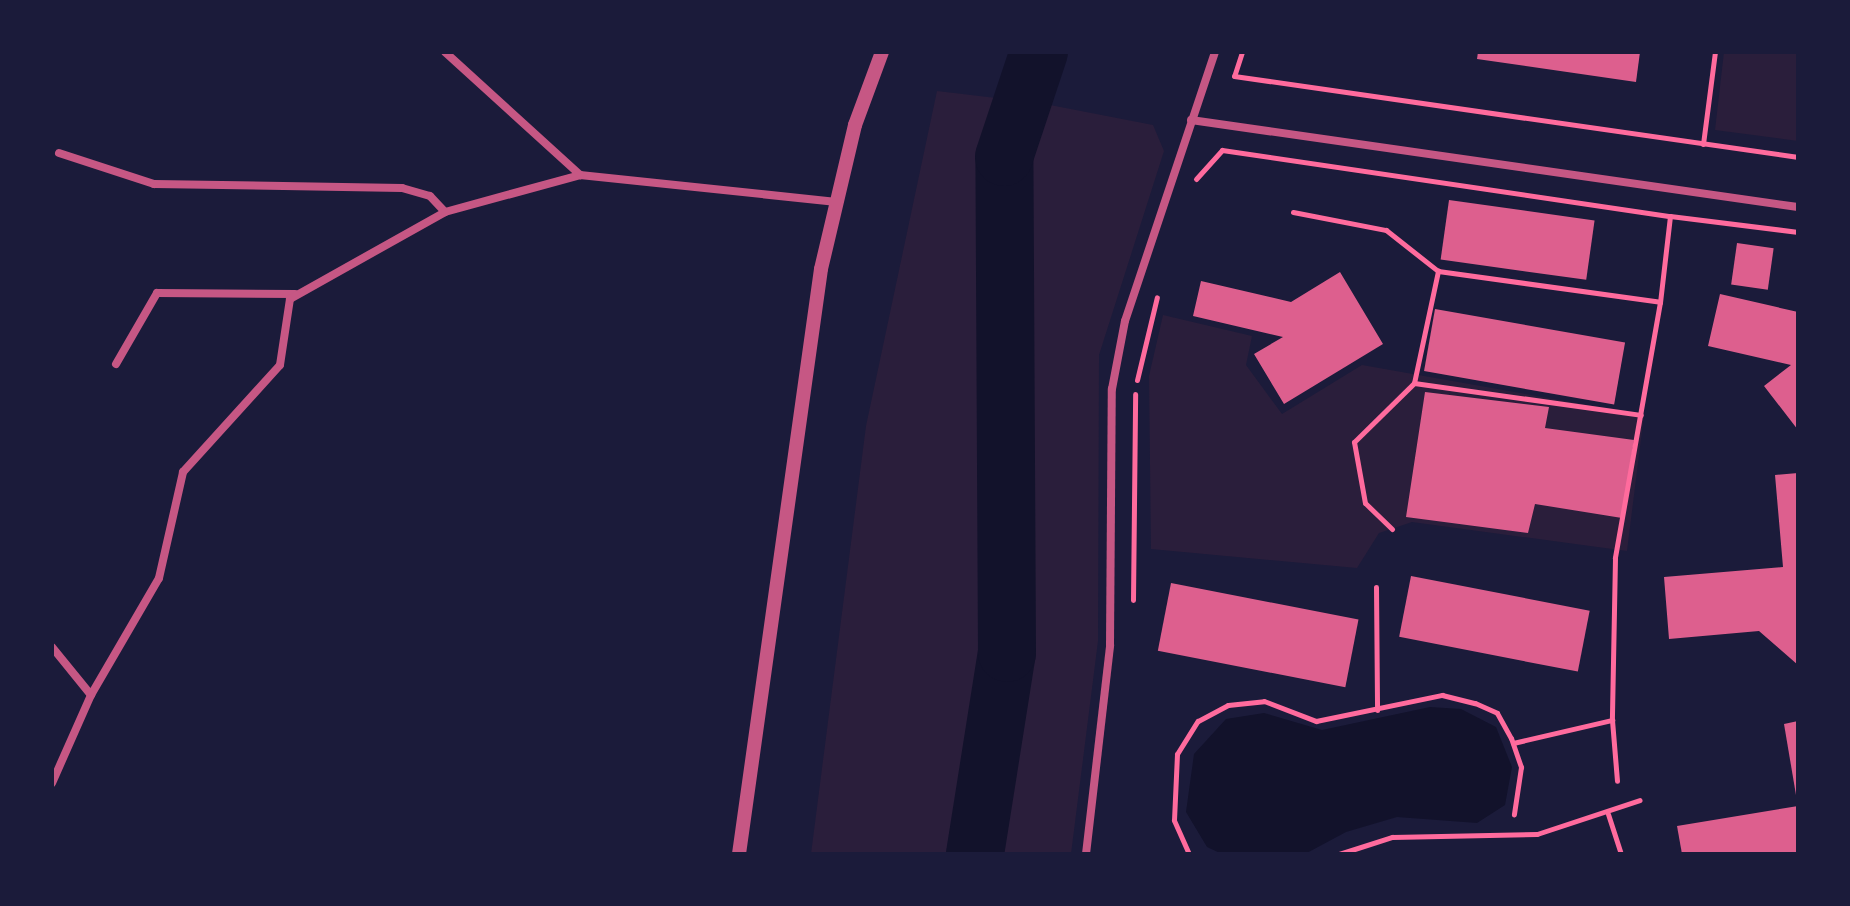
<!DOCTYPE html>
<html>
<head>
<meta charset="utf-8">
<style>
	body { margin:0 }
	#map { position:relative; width:1850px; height:906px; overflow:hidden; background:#1b1b3a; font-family:"IBM Plex Sans",sans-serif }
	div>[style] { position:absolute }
	.green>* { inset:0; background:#2a1e3b }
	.water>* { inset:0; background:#12122b }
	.river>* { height:58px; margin:-29px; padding:0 29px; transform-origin:29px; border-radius:29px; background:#12122b }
	.building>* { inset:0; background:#dd5f8e; transform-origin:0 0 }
	.path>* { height:5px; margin:-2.5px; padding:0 2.5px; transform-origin:2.5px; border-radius:2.5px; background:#ff6b9d }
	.minor>* { height:8px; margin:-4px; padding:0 4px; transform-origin:4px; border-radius:4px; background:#c65784 }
	.tertiary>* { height:14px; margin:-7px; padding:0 7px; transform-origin:7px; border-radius:7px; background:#c65784 }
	span { translate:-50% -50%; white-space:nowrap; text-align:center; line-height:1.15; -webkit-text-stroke:6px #1b1b3a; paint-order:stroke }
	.frame { position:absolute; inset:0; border:54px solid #1b1b3a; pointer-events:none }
</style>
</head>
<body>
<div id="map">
	<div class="green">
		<i style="clip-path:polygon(1724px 52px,1798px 52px,1798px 141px,1715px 130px)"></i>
		<i style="clip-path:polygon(937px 91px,1013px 100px,991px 164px,983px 642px,946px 854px,811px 854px,866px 426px)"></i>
		<i style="clip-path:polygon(1050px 105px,1153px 125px,1164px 151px,1099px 355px,1098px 641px,1071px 854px,993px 854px,1031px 652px,1022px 195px)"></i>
		<i style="clip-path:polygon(1163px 315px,1252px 336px,1246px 365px,1282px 414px,1362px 365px,1644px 415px,1627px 551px,1412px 522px,1379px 533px,1357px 568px,1151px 549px,1149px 376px)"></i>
	</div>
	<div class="water">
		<i style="clip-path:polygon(1430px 707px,1461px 709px,1496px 727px,1512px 767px,1505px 805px,1477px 823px,1397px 817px,1346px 832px,1305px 854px,1222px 854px,1207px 847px,1186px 812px,1194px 754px,1226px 719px,1264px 713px,1322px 730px)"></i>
	</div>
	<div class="river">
		<i style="left:975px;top:854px;width:204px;rotate:-81deg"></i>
		<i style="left:1007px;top:653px;width:496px;rotate:-90.3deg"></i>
		<i style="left:1004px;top:157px;width:111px;rotate:-71.6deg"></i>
	</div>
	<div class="building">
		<i style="clip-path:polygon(1478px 52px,1640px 52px,1636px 82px,1477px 59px)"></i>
		<i style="left:1449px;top:200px;width:147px;height:60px;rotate:8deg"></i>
		<i style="left:1737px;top:243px;width:37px;height:42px;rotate:8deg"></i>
		<i style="clip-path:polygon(1340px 272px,1383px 344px,1284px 404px,1254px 354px,1283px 337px,1193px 316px,1201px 281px,1291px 302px)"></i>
		<i style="clip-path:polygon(1720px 294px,1798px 312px,1798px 430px,1764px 386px,1791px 365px,1708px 346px)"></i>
		<i style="left:1435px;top:309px;width:193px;height:63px;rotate:10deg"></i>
		<i style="clip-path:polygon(1425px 392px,1549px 407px,1545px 428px,1634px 440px,1622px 518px,1535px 504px,1528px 533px,1406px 517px)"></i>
		<i style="clip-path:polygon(1798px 473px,1798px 665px,1759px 631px,1669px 639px,1664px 577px,1783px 567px,1775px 475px)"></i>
		<i style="left:1411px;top:576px;width:182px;height:62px;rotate:11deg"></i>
		<i style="left:1171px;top:583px;width:191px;height:69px;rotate:11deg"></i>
		<i style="clip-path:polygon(1798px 721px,1798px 795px,1796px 795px,1784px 724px)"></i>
		<i style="clip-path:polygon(1798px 806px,1798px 854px,1682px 854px,1677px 826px)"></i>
	</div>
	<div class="path">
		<i style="left:1242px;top:52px;width:25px;rotate:108deg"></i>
		<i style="left:1234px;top:76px;width:570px;rotate:8.17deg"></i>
		<i style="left:1703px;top:144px;width:93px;rotate:-82.6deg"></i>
		<i style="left:1196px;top:179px;width:39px;rotate:-48deg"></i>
		<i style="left:1222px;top:150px;width:453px;rotate:8.4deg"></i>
		<i style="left:1670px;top:216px;width:87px;rotate:96.6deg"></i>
		<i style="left:1293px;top:212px;width:95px;rotate:11deg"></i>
		<i style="left:1386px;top:230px;width:66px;rotate:38.3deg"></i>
		<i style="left:1438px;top:271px;width:224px;rotate:7.9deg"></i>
		<i style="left:1660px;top:302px;width:260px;rotate:100deg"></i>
		<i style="left:1615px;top:558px;width:162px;rotate:91.1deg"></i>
		<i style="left:1670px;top:216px;width:129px;rotate:7.1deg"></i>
		<i style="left:1137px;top:380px;width:85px;rotate:-76.5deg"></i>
		<i style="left:1414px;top:383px;width:229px;rotate:8deg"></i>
		<i style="left:1392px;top:529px;width:37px;rotate:-136deg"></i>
		<i style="left:1365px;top:503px;width:62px;rotate:-100.2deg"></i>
		<i style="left:1354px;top:442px;width:84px;rotate:-44.5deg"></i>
		<i style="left:1414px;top:383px;width:115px;rotate:-77.9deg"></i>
		<i style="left:1376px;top:587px;width:123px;rotate:89.5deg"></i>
		<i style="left:1133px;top:600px;width:206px;rotate:-89.4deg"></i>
		<i style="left:1513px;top:743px;width:102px;rotate:-13.1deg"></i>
		<i style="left:1612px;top:720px;width:61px;rotate:85.3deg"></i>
		<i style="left:1608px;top:814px;width:42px;rotate:72deg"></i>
		<i style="left:1189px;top:854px;width:37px;rotate:-114deg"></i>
		<i style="left:1174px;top:820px;width:66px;rotate:-87.4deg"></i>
		<i style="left:1177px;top:754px;width:39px;rotate:-58deg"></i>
		<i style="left:1198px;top:721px;width:34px;rotate:-28deg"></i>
		<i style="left:1228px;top:705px;width:36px;rotate:-6deg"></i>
		<i style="left:1264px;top:701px;width:56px;rotate:21deg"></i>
		<i style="left:1316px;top:721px;width:129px;rotate:-11.7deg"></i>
		<i style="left:1442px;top:695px;width:34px;rotate:14deg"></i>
		<i style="left:1475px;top:703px;width:24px;rotate:24deg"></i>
		<i style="left:1497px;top:713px;width:29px;rotate:61deg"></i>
		<i style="left:1511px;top:738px;width:31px;rotate:71deg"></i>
		<i style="left:1521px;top:767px;width:48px;rotate:98.5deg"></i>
		<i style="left:1339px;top:854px;width:56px;rotate:-17.8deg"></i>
		<i style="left:1392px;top:837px;width:145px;rotate:-1.2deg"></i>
		<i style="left:1537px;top:834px;width:108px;rotate:-18.3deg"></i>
	</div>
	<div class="minor">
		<i style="left:445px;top:52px;width:183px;rotate:42.3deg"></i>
		<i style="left:580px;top:175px;width:258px;rotate:6deg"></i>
		<i style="left:1191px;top:120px;width:613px;rotate:8.16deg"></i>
		<i style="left:59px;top:153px;width:100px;rotate:18.1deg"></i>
		<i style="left:154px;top:184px;width:248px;rotate:0.9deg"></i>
		<i style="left:402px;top:188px;width:29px;rotate:16deg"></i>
		<i style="left:430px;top:196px;width:22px;rotate:47deg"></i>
		<i style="left:116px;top:364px;width:82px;rotate:-60deg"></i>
		<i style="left:157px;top:293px;width:138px;rotate:0.4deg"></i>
		<i style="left:52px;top:647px;width:62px;rotate:50.9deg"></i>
		<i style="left:91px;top:695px;width:96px;rotate:113.9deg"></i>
		<i style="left:91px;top:695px;width:135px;rotate:-59.8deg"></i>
		<i style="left:159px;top:578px;width:109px;rotate:-77.2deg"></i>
		<i style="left:183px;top:472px;width:144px;rotate:-47.8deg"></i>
		<i style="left:280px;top:365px;width:67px;rotate:-81.4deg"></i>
		<i style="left:290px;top:299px;width:178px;rotate:-29.3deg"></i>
		<i style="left:445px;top:212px;width:140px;rotate:-15.3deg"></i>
		<i style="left:1086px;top:854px;width:210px;rotate:-83.4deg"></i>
		<i style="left:1110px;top:645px;width:256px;rotate:-89.6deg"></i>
		<i style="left:1112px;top:389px;width:69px;rotate:-79.2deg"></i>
		<i style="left:1125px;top:321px;width:284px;rotate:-71.5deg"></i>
	</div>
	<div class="tertiary">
		<i style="left:739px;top:854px;width:591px;rotate:-82.02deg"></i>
		<i style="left:821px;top:269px;width:148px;rotate:-76.7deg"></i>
		<i style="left:855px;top:125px;width:78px;rotate:-69.7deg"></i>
	</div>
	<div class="frame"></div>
</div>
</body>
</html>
